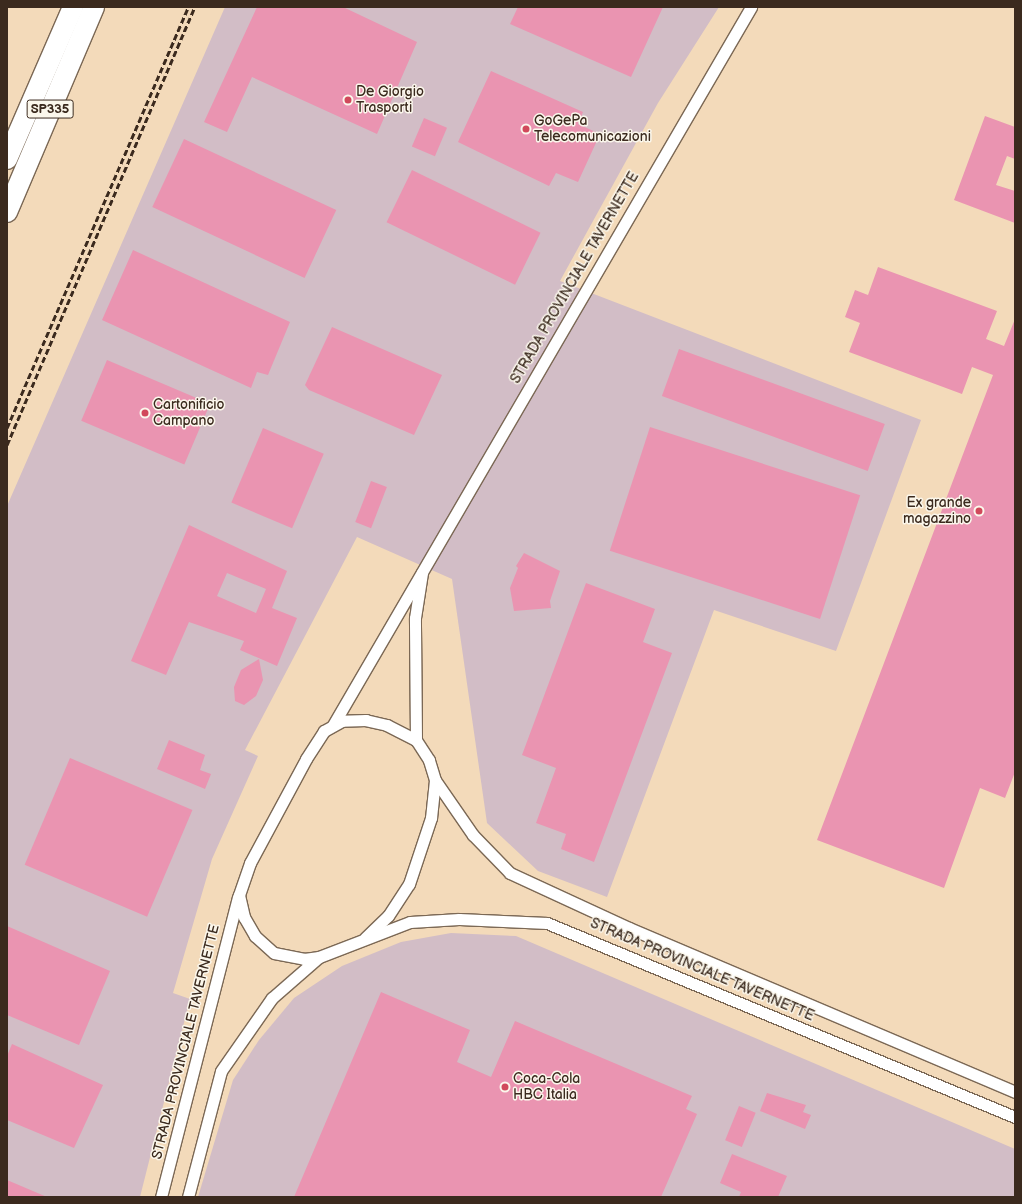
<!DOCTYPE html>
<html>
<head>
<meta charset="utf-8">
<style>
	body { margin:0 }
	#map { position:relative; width:1022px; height:1204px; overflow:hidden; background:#f3daba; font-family:"Balsamiq Sans",sans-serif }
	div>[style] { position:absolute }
	.industrial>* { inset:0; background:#d2bdc6 }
	.building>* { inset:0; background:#ea94b1; transform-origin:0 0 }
	.roads { filter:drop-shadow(1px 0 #7b6855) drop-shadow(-1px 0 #7b6855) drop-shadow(0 1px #7b6855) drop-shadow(0 -1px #7b6855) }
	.street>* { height:11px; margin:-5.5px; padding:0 5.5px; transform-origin:5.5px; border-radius:5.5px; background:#fff }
	.highway>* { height:20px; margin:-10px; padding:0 10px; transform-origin:10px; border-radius:10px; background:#fff }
	.rail>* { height:3px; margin-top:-1.5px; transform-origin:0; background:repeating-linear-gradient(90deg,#3b2a1e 0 6px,transparent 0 9px) }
	.dots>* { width:11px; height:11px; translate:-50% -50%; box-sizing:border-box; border:2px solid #fbf7ec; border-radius:50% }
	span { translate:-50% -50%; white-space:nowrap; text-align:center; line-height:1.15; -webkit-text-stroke:3px #fbf7ec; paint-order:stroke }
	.shield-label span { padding:1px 3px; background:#fbf7ec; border:1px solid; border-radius:3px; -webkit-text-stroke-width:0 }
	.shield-label { font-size:13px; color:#3b2a1e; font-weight:700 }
	.poi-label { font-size:14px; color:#3b2a1e }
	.left { translate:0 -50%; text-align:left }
	.right { translate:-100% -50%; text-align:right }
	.street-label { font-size:14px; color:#3b2a1e }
	.frame { position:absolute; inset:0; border:8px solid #3b2a1e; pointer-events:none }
</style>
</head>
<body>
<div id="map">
	<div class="industrial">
		<i style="clip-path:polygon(225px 7px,719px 7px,658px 103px,560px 281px,921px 420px,836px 651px,714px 610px,607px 897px,538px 871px,487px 823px,452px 579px,357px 537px,245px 750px,258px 756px,212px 859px,173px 993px,190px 999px,140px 1197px,7px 1197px,7px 506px)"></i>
		<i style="clip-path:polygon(451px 933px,516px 936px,1015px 1149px,1015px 1197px,198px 1197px,233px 1080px,259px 1040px,294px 998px,342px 966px,401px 942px)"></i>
	</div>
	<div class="building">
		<i style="clip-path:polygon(257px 7px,343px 7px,417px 42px,377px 134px,252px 77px,227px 132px,204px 122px)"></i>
		<i style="clip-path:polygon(518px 7px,663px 7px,631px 77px,510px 24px)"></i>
		<i style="clip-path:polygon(491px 71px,583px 112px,578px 124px,600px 134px,578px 182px,556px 173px,549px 186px,458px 142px)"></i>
		<i style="clip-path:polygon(985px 116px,1015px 127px,1015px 159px,1007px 156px,996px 185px,1015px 191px,1015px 223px,954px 200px)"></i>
		<i style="left:424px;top:118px;width:25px;height:31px;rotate:23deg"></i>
		<i style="left:184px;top:139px;width:168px;height:75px;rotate:25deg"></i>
		<i style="left:412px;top:170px;width:143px;height:58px;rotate:26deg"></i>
		<i style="clip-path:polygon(133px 250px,290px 322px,268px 375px,257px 372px,251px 388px,102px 320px)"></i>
		<i style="clip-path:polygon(878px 267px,997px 311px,986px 339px,1004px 346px,1015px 319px,1015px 772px,1005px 798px,980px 788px,944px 888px,817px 840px,993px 375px,972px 367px,962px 394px,849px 352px,860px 323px,845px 317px,855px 290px,868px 295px)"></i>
		<i style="clip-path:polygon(332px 327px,442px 375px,414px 435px,309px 390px,305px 385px)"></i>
		<i style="left:679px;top:349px;width:219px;height:50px;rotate:20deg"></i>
		<i style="left:107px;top:360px;width:112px;height:66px;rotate:23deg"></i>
		<i style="left:650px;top:427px;width:221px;height:130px;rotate:18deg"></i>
		<i style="left:263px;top:428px;width:66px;height:81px;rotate:23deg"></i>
		<i style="left:371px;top:481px;width:17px;height:44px;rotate:21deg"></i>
		<i style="clip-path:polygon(evenodd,189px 525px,287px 571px,272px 608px,297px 618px,277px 666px,240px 650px,244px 641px,189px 622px,166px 675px,131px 661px,189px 525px,227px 573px,266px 589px,256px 613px,217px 596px,227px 573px)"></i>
		<i style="clip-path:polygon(524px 553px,560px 571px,550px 601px,551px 608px,514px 611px,510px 588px,518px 568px,516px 566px)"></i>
		<i style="clip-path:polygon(586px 583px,655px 609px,643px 642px,672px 653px,594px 862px,561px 849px,566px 834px,536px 823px,556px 768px,522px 755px)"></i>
		<i style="clip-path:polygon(259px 659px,263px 680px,256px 696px,244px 705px,235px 701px,234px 687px,241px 670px)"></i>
		<i style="clip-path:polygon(169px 740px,205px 755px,200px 770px,211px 774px,205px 789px,157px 769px)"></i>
		<i style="left:70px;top:758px;width:133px;height:116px;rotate:23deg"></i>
		<i style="clip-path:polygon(7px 926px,110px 971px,79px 1045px,7px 1015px)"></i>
		<i style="clip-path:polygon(381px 992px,470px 1030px,457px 1062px,491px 1077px,515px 1021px,692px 1096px,686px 1109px,697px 1114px,661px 1197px,294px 1197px)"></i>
		<i style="clip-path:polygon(12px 1044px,103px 1085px,74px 1148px,7px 1120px,7px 1056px)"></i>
		<i style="clip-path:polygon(767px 1093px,806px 1105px,803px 1112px,811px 1115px,805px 1129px,760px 1111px)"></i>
		<i style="left:739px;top:1106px;width:18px;height:37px;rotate:22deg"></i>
		<i style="clip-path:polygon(732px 1154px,787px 1176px,778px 1197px,739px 1197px,741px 1192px,720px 1183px)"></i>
		<i style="clip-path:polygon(7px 1180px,47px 1197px,7px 1197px)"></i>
	</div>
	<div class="roads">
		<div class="street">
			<i style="left:333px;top:725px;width:831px;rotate:-59.79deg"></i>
			<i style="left:416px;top:740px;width:122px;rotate:-90.5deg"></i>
			<i style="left:415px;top:618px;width:46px;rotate:-81.2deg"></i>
			<i style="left:435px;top:780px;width:67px;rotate:55.4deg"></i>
			<i style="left:473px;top:835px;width:53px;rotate:45.8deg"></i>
			<i style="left:510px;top:873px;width:131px;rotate:24.8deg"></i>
			<i style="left:629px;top:928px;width:419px;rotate:23deg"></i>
			<i style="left:365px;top:938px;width:32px;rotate:-44deg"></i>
			<i style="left:388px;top:916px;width:38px;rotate:-57deg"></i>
			<i style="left:409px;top:884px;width:70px;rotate:-71.6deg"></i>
			<i style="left:431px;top:818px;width:38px;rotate:-84deg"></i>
			<i style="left:435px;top:780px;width:21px;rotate:-107deg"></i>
			<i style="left:429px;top:760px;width:24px;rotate:-123deg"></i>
			<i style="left:416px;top:740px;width:33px;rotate:-153deg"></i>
			<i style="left:387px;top:725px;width:22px;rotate:-167deg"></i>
			<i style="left:366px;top:720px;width:24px;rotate:178deg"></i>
			<i style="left:342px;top:721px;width:21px;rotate:151deg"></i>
			<i style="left:324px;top:731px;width:33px;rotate:123deg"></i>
			<i style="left:306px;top:759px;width:118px;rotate:118.3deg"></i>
			<i style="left:250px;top:863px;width:34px;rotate:109deg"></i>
			<i style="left:239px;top:895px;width:23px;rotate:77deg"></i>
			<i style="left:244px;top:917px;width:22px;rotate:60deg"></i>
			<i style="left:255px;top:936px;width:25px;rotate:42deg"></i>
			<i style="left:274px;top:953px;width:31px;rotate:11deg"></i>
			<i style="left:304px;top:959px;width:15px;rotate:-8deg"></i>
			<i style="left:319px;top:957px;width:97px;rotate:-21deg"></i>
			<i style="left:410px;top:922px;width:49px;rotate:-3.5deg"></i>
			<i style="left:459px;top:919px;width:88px;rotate:2.6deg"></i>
			<i style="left:547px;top:923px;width:507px;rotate:22.52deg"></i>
			<i style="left:161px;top:1197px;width:310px;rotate:-75.6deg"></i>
			<i style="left:188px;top:1197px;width:130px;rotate:-75.3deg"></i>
			<i style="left:221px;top:1071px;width:89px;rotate:-55.1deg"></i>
			<i style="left:272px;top:998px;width:62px;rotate:-41.1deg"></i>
		</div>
		<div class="highway">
			<i style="left:7px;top:159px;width:166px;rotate:-66.5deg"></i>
			<i style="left:7px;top:212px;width:223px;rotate:-67deg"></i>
		</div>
	</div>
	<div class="rail">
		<i style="left:7px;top:428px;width:458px;rotate:-66.7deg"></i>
		<i style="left:7px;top:445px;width:477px;rotate:-66.8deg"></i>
	</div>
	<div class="dots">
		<i style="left:348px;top:100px;background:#d1495b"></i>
		<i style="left:526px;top:129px;background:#d1495b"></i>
		<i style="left:145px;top:413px;background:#d1495b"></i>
		<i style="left:979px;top:511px;background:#d1495b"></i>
		<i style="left:505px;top:1087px;background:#d1495b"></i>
	</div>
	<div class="shield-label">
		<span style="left:50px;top:109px">SP335</span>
	</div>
	<div class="poi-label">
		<span class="left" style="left:356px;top:100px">De Giorgio<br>Trasporti</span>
		<span class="left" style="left:534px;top:129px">GoGePa<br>Telecomunicazioni</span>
		<span class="left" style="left:153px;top:413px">Cartonificio<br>Campano</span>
		<span class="right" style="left:971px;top:511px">Ex grande<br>magazzino</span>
		<span class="left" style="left:513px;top:1087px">Coca-Cola<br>HBC Italia</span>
	</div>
	<div class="street-label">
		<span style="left:575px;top:278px;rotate:-60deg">STRADA PROVINCIALE TAVERNETTE</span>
		<span style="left:702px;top:970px;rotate:23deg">STRADA PROVINCIALE TAVERNETTE</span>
		<span style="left:186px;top:1042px;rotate:-76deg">STRADA PROVINCIALE TAVERNETTE</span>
	</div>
	<div class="frame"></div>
</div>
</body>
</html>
